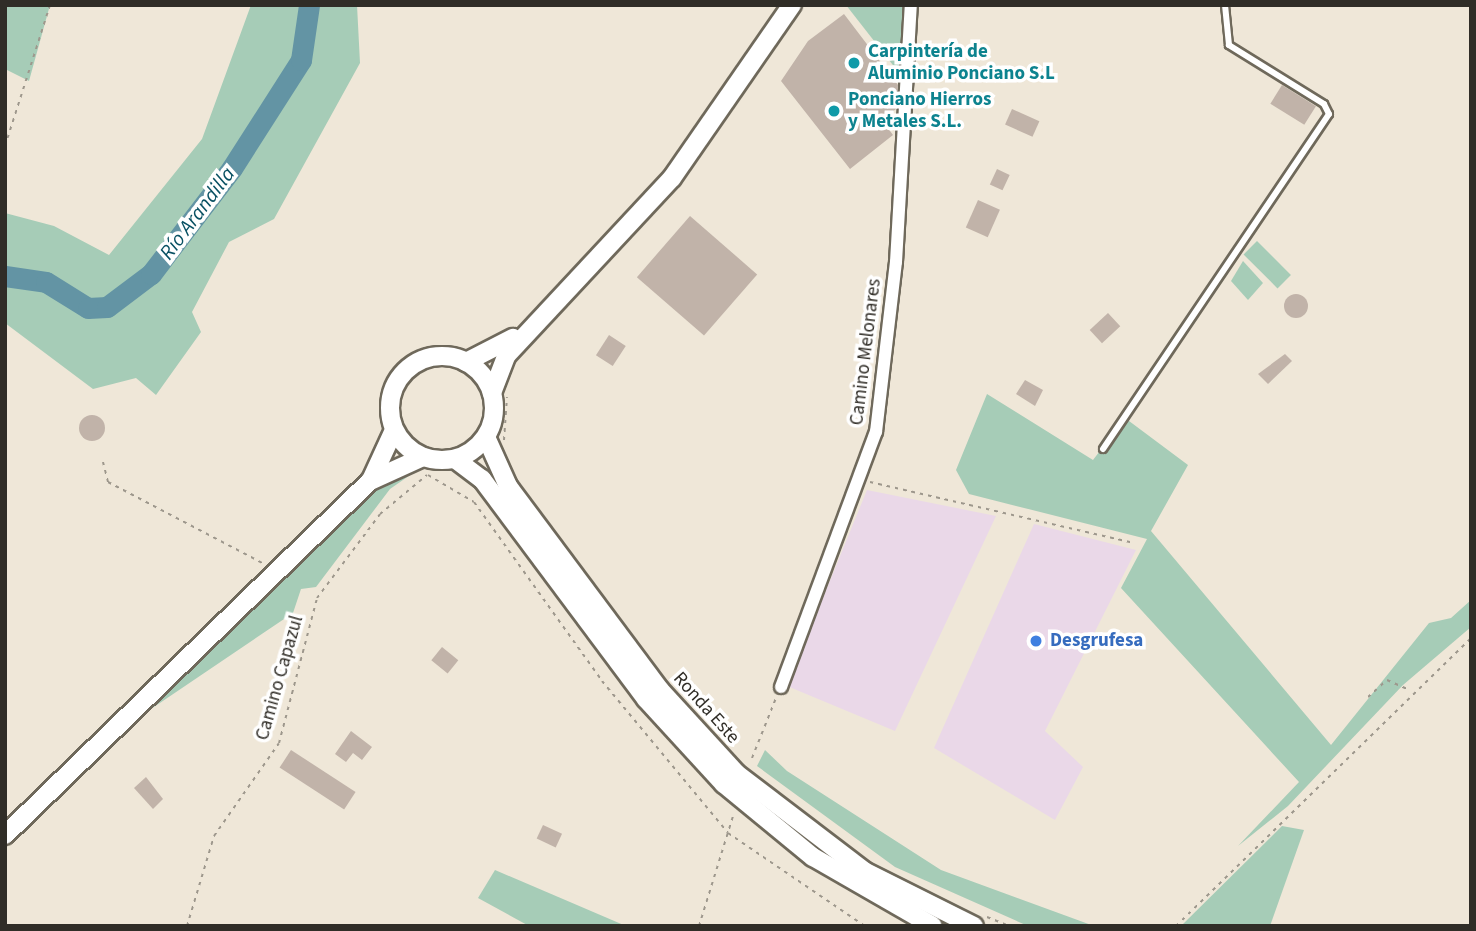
<!DOCTYPE html>
<html>
<head>
<meta charset="utf-8">
<style>
	body { margin:0 }
	#map { position:relative; width:1476px; height:931px; overflow:hidden; background:#efe7d8; font-family:"Source Sans 3",sans-serif }
	div>[style] { position:absolute }
	.industrial>* { inset:0; background:#ead8e8 }
	.green>* { inset:0; background:#a6ccb7; transform-origin:0 0 }
	.river>* { height:21px; margin:-10.5px; padding:0 10.5px; transform-origin:10.5px; border-radius:10.5px; background:#6394a4 }
	.building>* { inset:0; background:#c1b3a9; transform-origin:0 0 }
	.round { border-radius:50% }
	.path>* { height:2px; margin-top:-1px; transform-origin:0; background:repeating-linear-gradient(90deg,#9d978c 0 3.5px,transparent 0 8.5px) }
	.roads { filter:drop-shadow(2px 0 #6f695b) drop-shadow(-2px 0 #6f695b) drop-shadow(0 2px #6f695b) drop-shadow(0 -2px #6f695b) }
	.service>* { height:6px; margin:-3px; padding:0 3px; transform-origin:3px; border-radius:3px; background:#fff }
	.minor>* { height:12px; margin:-6px; padding:0 6px; transform-origin:6px; border-radius:6px; background:#fff }
	.secondary>* { height:18px; margin:-9px; padding:0 9px; transform-origin:9px; border-radius:9px; background:#fff }
	.secondary>.ring { margin:-9px; padding:0; box-sizing:content-box; background:none; border:18px solid #fff; border-radius:50% }
	.dots>* { width:19px; height:19px; translate:-50% -50%; box-sizing:border-box; border:4px solid #fff; border-radius:50% }
	span { translate:-50% -50%; white-space:nowrap; text-align:center; line-height:1.15; -webkit-text-stroke:7px #fff; paint-order:stroke }
	.culture-label { font-size:19px; color:#0d838f; font-weight:700 }
	.left { translate:0 -50%; text-align:left }
	.street-label { font-size:19px; color:#302d27 }
	.shop-label { font-size:19px; color:#366cbe; font-weight:700 }
	.water-label { font-size:21px; color:#095163; font-style:italic }
	.frame { position:absolute; inset:0; border:7px solid #302d27; pointer-events:none }
</style>
</head>
<body>
<div id="map">
	<div class="industrial">
		<i style="clip-path:polygon(867px 490px,996px 516px,895px 731px,787px 686px)"></i>
		<i style="clip-path:polygon(1034px 524px,1136px 550px,1045px 731px,1083px 767px,1055px 820px,934px 748px)"></i>
	</div>
	<div class="green">
		<i style="clip-path:polygon(5px 5px,50px 5px,29px 81px,5px 69px)"></i>
		<i style="clip-path:polygon(251px 5px,357px 5px,360px 63px,274px 219px,229px 242px,192px 312px,201px 332px,156px 395px,136px 378px,93px 389px,5px 323px,5px 213px,54px 226px,109px 255px,202px 139px)"></i>
		<i style="clip-path:polygon(846px 5px,909px 5px,903px 78px)"></i>
		<i style="left:1257px;top:241px;width:48px;height:19px;rotate:45deg"></i>
		<i style="clip-path:polygon(1243px 261px,1263px 283px,1248px 300px,1231px 281px)"></i>
		<i style="clip-path:polygon(987px 394px,1093px 460px,1125px 418px,1188px 465px,1151px 531px,1331px 745px,1429px 623px,1451px 618px,1471px 600px,1471px 627px,1403px 685px,1288px 806px,1238px 846px,1299px 782px,1121px 588px,1147px 539px,969px 494px,956px 470px)"></i>
		<i style="clip-path:polygon(413px 473px,390px 489px,316px 587px,301px 589px,293px 613px,151px 709px,381px 486px)"></i>
		<i style="clip-path:polygon(765px 750px,787px 771px,941px 870px,1094px 926px,1028px 926px,895px 867px,757px 766px)"></i>
		<i style="clip-path:polygon(1282px 826px,1304px 830px,1270px 926px,1181px 926px)"></i>
		<i style="clip-path:polygon(495px 870px,626px 926px,529px 926px,478px 898px)"></i>
	</div>
	<div class="river">
		<i style="left:5px;top:276px;width:41px;rotate:8.3deg"></i>
		<i style="left:46px;top:282px;width:49px;rotate:31.8deg"></i>
		<i style="left:88px;top:308px;width:19px;rotate:-3deg"></i>
		<i style="left:107px;top:307px;width:55px;rotate:-36.9deg"></i>
		<i style="left:151px;top:274px;width:133px;rotate:-52.6deg"></i>
		<i style="left:232px;top:168px;width:128px;rotate:-57.4deg"></i>
		<i style="left:301px;top:60px;width:56px;rotate:-81.7deg"></i>
	</div>
	<div class="building">
		<i style="clip-path:polygon(844px 14px,898px 85px,896px 109px,882px 120px,893px 135px,850px 169px,781px 81px,808px 41px)"></i>
		<i style="left:1282px;top:85px;width:40px;height:22px;rotate:32deg"></i>
		<i style="left:1012px;top:109px;width:30px;height:17px;rotate:24deg"></i>
		<i style="left:997px;top:169px;width:14px;height:17px;rotate:25deg"></i>
		<i style="left:978px;top:200px;width:24px;height:30px;rotate:24deg"></i>
		<i style="left:690px;top:216px;width:89px;height:81px;rotate:41deg"></i>
		<i class="round" style="left:1284px;top:294px;width:24px;height:24px"></i>
		<i style="left:1108px;top:313px;width:18px;height:25px;rotate:47deg"></i>
		<i style="left:609px;top:335px;width:20px;height:24px;rotate:33deg"></i>
		<i style="clip-path:polygon(1285px 354px,1292px 361px,1268px 384px,1258px 374px)"></i>
		<i style="clip-path:polygon(1025px 380px,1043px 390px,1035px 406px,1016px 394px)"></i>
		<i class="round" style="left:79px;top:415px;width:26px;height:26px"></i>
		<i style="left:442px;top:647px;width:21px;height:17px;rotate:39deg"></i>
		<i style="clip-path:polygon(351px 731px,372px 747px,362px 760px,353px 753px,346px 762px,335px 754px)"></i>
		<i style="left:291px;top:750px;width:77px;height:21px;rotate:33deg"></i>
		<i style="clip-path:polygon(146px 777px,163px 799px,153px 809px,134px 788px)"></i>
		<i style="left:543px;top:825px;width:21px;height:15px;rotate:25deg"></i>
	</div>
	<div class="path">
		<i style="left:5px;top:146px;width:148px;rotate:-72.3deg"></i>
		<i style="left:504px;top:440px;width:43px;rotate:-86deg"></i>
		<i style="left:103px;top:462px;width:21px;rotate:76deg"></i>
		<i style="left:108px;top:482px;width:176px;rotate:27.7deg"></i>
		<i style="left:428px;top:475px;width:53px;rotate:30.4deg"></i>
		<i style="left:474px;top:502px;width:220px;rotate:54.4deg"></i>
		<i style="left:602px;top:681px;width:197px;rotate:50.3deg"></i>
		<i style="left:728px;top:833px;width:166px;rotate:34.2deg"></i>
		<i style="left:870px;top:482px;width:271px;rotate:13deg"></i>
		<i style="left:1368px;top:697px;width:25px;rotate:-42deg"></i>
		<i style="left:1387px;top:680px;width:24px;rotate:24deg"></i>
		<i style="left:752px;top:758px;width:65px;rotate:-68.2deg"></i>
		<i style="left:987px;top:917px;width:24px;rotate:22deg"></i>
		<i style="left:187px;top:926px;width:94px;rotate:-73.3deg"></i>
		<i style="left:214px;top:836px;width:113px;rotate:-55deg"></i>
		<i style="left:279px;top:743px;width:150px;rotate:-75.3deg"></i>
		<i style="left:317px;top:598px;width:105px;rotate:-53.1deg"></i>
		<i style="left:380px;top:514px;width:61px;rotate:-39.7deg"></i>
		<i style="left:699px;top:926px;width:118px;rotate:-72.8deg"></i>
		<i style="left:1176px;top:926px;width:412px;rotate:-44.3deg"></i>
	</div>
	<div class="roads">
		<div class="service">
			<i style="left:1103px;top:449px;width:404px;rotate:-56deg"></i>
			<i style="left:1329px;top:114px;width:11px;rotate:-117deg"></i>
			<i style="left:1324px;top:104px;width:112px;rotate:-148.2deg"></i>
			<i style="left:1229px;top:45px;width:40px;rotate:-95.7deg"></i>
		</div>
		<div class="minor">
			<i style="left:781px;top:687px;width:272px;rotate:-69.6deg"></i>
			<i style="left:876px;top:432px;width:171px;rotate:-83.3deg"></i>
			<i style="left:896px;top:262px;width:257px;rotate:-86.7deg"></i>
		</div>
		<div class="secondary">
			<i class="ring" style="left:390px;top:356px;width:86px;height:86px"></i>
			<i style="left:466px;top:362px;width:53px;rotate:-27.1deg"></i>
			<i style="left:492px;top:393px;width:40px;rotate:-69deg"></i>
			<i style="left:506px;top:356px;width:243px;rotate:-47deg"></i>
			<i style="left:672px;top:178px;width:211px;rotate:-55.3deg"></i>
			<i style="left:486px;top:437px;width:54px;rotate:65.8deg"></i>
			<i style="left:508px;top:486px;width:254px;rotate:53.3deg"></i>
			<i style="left:660px;top:690px;width:113px;rotate:47.5deg"></i>
			<i style="left:736px;top:773px;width:161px;rotate:37.4deg"></i>
			<i style="left:864px;top:871px;width:123px;rotate:26.6deg"></i>
			<i style="left:455px;top:459px;width:34px;rotate:37deg"></i>
			<i style="left:482px;top:479px;width:274px;rotate:53.3deg"></i>
			<i style="left:646px;top:699px;width:115px;rotate:47.5deg"></i>
			<i style="left:724px;top:784px;width:115px;rotate:39.4deg"></i>
			<i style="left:813px;top:857px;width:138px;rotate:29.9deg"></i>
			<i style="left:371px;top:480px;width:55px;rotate:-65.3deg"></i>
			<i style="left:5px;top:835px;width:508px;rotate:-44.12deg"></i>
			<i style="left:370px;top:481px;width:58px;rotate:-24.4deg"></i>
		</div>
	</div>
	<div class="dots">
		<i style="left:854px;top:63px;background:#0f9aa8"></i>
		<i style="left:834px;top:111px;background:#0f9aa8"></i>
		<i style="left:1036px;top:641px;background:#3f7fe0"></i>
	</div>
	<div class="culture-label">
		<span class="left" style="left:868px;top:63px">Carpintería de<br>Aluminio Ponciano S.L</span>
		<span class="left" style="left:848px;top:111px">Ponciano Hierros<br>y Metales S.L.</span>
	</div>
	<div class="street-label">
		<span style="left:866px;top:352px;rotate:-83deg">Camino Melonares</span>
		<span style="left:280px;top:678px;rotate:-74deg">Camino Capazul</span>
		<span style="left:706px;top:708px;rotate:48deg">Ronda Este</span>
	</div>
	<div class="shop-label">
		<span class="left" style="left:1050px;top:641px">Desgrufesa</span>
	</div>
	<div class="water-label">
		<span style="left:197px;top:213px;rotate:-53deg">Río Arandilla</span>
	</div>
	<div class="frame"></div>
</div>
</body>
</html>
